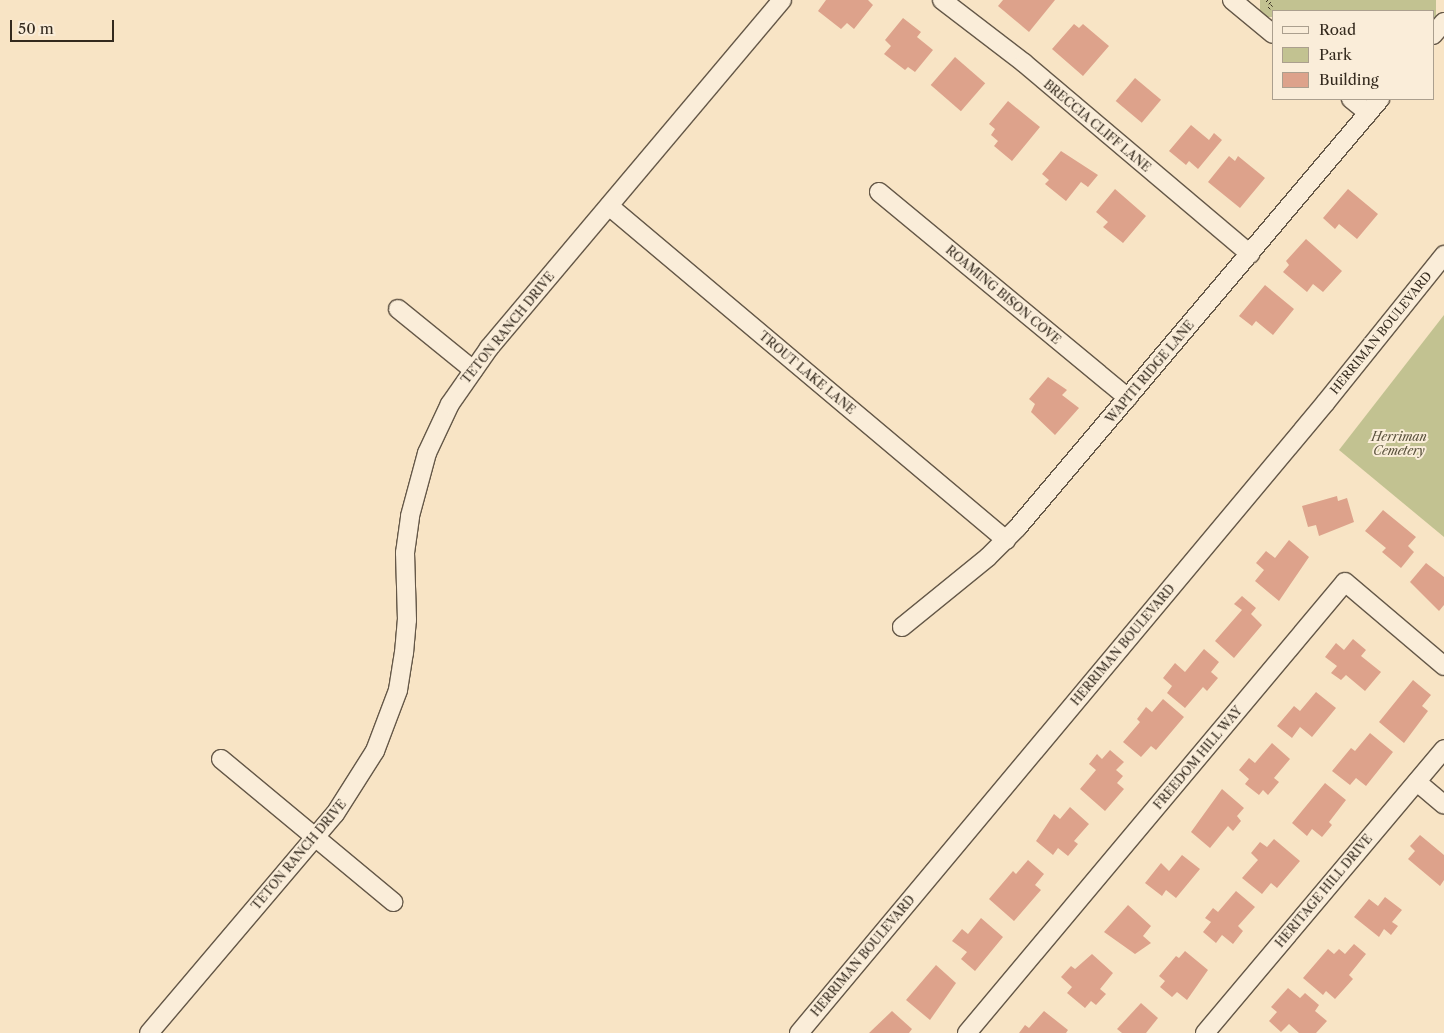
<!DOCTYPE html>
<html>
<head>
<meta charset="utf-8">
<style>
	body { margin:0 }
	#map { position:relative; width:1444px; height:1033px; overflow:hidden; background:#f8e4c5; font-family:"Libre Caslon Text",serif }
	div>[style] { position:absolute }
	.green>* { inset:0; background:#c2c291; transform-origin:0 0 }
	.building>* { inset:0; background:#dda28b; transform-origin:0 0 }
	.path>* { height:2.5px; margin-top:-1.25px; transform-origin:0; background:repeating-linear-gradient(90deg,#342a1e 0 1px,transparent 0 3.5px) }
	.roads { filter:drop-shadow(1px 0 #655848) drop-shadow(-1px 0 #655848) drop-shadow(0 1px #655848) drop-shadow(0 -1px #655848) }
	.minor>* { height:18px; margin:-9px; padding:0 9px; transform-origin:9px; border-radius:9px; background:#faedd9 }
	span { translate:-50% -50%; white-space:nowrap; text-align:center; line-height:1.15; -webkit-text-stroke:4px #faedd9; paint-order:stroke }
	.street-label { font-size:12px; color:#342a1e }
	.park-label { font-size:12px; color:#58503b; font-style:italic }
	.legend { position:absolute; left:1272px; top:10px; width:162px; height:90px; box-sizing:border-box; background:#faedd9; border:1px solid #ab9f8e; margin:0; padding:6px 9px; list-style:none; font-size:15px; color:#342a1e }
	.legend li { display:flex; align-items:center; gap:10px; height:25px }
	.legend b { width:25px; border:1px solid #ab9f8e }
	.scale { position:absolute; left:10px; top:20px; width:104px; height:22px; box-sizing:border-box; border:2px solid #342a1e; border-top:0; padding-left:6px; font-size:15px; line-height:18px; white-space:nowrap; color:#342a1e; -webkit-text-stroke:4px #faedd9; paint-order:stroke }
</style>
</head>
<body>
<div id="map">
	<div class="green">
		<i style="left:1260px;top:0;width:176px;height:17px"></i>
		<i style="clip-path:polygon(1444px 315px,1444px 537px,1339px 450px)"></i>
	</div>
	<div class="building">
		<i style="clip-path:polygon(826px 0,868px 0,873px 5px,854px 29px,847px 23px,841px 29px,818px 11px)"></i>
		<i style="clip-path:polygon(1003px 0,1055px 0,1029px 32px,998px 6px)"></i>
		<i style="clip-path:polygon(903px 18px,921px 32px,917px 37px,933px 50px,915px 72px,908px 67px,905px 70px,884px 54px,891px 46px,885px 40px)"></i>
		<i style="clip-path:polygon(1074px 24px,1079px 28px,1083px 24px,1109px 46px,1083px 76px,1052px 49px)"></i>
		<i style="left:955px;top:57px;width:40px;height:37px;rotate:41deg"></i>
		<i style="left:1135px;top:78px;width:34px;height:30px;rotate:40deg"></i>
		<i style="clip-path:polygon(1008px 101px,1040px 127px,1012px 161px,994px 146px,998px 141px,991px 135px,995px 129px,989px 124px)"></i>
		<i style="clip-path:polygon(1191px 125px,1209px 140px,1214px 133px,1222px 140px,1198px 169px,1189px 161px,1186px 165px,1169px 151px)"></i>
		<i style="clip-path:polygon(1061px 151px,1098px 175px,1088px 187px,1081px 182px,1066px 201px,1045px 184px,1049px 180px,1042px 174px)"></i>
		<i style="clip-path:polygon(1229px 156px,1235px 161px,1238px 156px,1265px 178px,1240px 208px,1208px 182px)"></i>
		<i style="clip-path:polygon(1115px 189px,1146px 216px,1123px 243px,1103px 227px,1108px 222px,1096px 212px)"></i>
		<i style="clip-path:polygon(1348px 189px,1378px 214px,1357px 239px,1339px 224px,1335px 229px,1323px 218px)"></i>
		<i style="clip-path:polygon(1306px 239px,1342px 271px,1323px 292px,1313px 284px,1307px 292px,1283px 272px,1289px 265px,1286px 261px)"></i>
		<i style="clip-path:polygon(1265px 285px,1294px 309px,1273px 335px,1256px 321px,1252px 326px,1239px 316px)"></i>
		<i style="clip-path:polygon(1048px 377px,1067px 390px,1062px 395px,1079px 408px,1055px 435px,1031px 412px,1035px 404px,1029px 399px)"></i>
		<i style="clip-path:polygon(1337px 496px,1338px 501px,1347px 498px,1354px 522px,1319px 536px,1316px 525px,1308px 527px,1302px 506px)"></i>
		<i style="clip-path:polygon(1383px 510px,1416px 537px,1408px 546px,1414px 552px,1401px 568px,1382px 552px,1386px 548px,1365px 531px)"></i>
		<i style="clip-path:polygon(1289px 540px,1309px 557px,1279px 601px,1255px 581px,1264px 570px,1256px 563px,1266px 551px,1275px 558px)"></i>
		<i style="clip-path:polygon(1426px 563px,1444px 577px,1444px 605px,1439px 611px,1410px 582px)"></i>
		<i style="clip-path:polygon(1242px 596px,1256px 608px,1251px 614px,1262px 625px,1234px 658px,1215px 641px,1242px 610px,1234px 604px)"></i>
		<i style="clip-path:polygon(1353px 639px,1366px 650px,1361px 656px,1381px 672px,1365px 691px,1346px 675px,1341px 680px,1331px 673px,1337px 666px,1325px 657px,1336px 643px,1344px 650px)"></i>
		<i style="clip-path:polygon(1204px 649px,1219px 662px,1211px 672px,1218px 678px,1207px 691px,1203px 687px,1185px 708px,1167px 693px,1172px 686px,1163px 678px,1175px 663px,1185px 672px)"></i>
		<i style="clip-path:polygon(1413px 680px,1431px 695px,1422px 706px,1428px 711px,1404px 743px,1379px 722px)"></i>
		<i style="clip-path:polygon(1316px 692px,1336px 708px,1312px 737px,1300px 727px,1292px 738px,1277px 726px,1294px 706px,1300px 711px)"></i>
		<i style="clip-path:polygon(1163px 699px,1184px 717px,1156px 750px,1151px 746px,1141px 757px,1123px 742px,1140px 722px,1137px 719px,1146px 707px,1152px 712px)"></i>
		<i style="clip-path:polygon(1370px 733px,1393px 752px,1366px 786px,1356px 778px,1350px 785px,1332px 771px,1351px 748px,1355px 751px)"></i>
		<i style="clip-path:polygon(1272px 743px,1290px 759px,1274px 778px,1279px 782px,1268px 795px,1263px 790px,1259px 795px,1245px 784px,1249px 779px,1239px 770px,1249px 758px,1255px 763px)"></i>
		<i style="clip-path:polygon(1110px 750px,1124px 762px,1116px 770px,1123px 776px,1117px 783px,1124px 789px,1105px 811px,1080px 789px,1096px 770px,1089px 764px,1097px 754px,1102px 759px)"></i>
		<i style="clip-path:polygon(1325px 783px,1346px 800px,1329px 822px,1332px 825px,1322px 837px,1312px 829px,1307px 836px,1292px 823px)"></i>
		<i style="clip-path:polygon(1222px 789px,1244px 808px,1237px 816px,1241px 821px,1233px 831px,1228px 826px,1210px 848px,1191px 832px)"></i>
		<i style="clip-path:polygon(1070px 807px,1089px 824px,1074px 841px,1078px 844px,1068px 856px,1058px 848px,1053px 855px,1036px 841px,1054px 814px,1060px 819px)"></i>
		<i style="clip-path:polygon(1420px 835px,1444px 855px,1444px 880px,1440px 886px,1408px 859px,1415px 851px,1410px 846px)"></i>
		<i style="clip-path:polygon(1274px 839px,1300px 861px,1277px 888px,1271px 883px,1262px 894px,1242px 878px,1258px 860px,1251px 853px,1260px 842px,1267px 847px)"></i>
		<i style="clip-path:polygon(1182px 855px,1200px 869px,1176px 898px,1166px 890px,1162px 896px,1145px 883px,1161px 863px,1169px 871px)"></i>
		<i style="clip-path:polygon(1028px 860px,1044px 874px,1035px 885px,1041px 890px,1014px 921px,989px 899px,1013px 871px,1016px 874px)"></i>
		<i style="clip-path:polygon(1236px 891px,1255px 907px,1238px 926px,1243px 931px,1233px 944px,1222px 935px,1216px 943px,1203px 932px,1211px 922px,1205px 918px,1213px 908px,1218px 912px)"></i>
		<i style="clip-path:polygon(1385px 897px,1402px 910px,1392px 922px,1398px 926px,1391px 935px,1384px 929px,1379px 937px,1354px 917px,1369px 899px,1378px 906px)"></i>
		<i style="clip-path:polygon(1128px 905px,1151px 926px,1143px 936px,1151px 943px,1135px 954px,1104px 932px)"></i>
		<i style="clip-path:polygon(981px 918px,1003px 937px,975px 971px,961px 959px,967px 952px,952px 941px,962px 929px,968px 934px)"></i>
		<i style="clip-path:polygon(1354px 944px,1366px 954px,1349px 975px,1353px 979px,1335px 999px,1326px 991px,1323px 995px,1303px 978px,1328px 949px,1334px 954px,1339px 949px,1345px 954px)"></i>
		<i style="clip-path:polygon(1185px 951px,1208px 970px,1187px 1000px,1177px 992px,1172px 997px,1160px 987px,1165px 981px,1159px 976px,1176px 956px,1179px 958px)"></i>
		<i style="clip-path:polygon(1092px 954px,1113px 973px,1100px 989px,1106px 994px,1096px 1005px,1091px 1001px,1085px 1008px,1067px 993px,1072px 987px,1061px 977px,1071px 966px,1075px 969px)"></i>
		<i style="clip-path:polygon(936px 965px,956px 983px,930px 1020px,906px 1000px)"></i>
		<i style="clip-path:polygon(1288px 988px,1300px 998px,1305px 993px,1319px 1005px,1315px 1011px,1327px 1021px,1316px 1033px,1299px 1033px,1289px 1024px,1281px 1032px,1269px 1021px,1277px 1012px,1271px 1007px)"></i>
		<i style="clip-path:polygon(1141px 1003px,1158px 1018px,1146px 1033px,1122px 1033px,1117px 1029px)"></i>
		<i style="clip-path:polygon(892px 1011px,912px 1029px,909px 1033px,869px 1033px)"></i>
		<i style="clip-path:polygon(1044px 1011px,1068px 1030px,1066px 1033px,1019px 1033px,1025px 1025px,1029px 1028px)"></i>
	</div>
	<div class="path">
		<i style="left:1267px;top:0;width:7px;rotate:45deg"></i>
		<i style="left:1272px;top:5px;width:6px;rotate:129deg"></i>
	</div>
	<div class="roads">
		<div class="minor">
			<i style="left:942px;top:0;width:103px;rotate:37.5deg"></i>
			<i style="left:1024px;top:63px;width:296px;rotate:40.2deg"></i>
			<i style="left:1232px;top:0;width:53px;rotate:39.7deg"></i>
			<i style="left:1433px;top:35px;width:17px;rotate:-50deg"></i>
			<i style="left:1351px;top:99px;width:22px;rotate:39deg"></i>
			<i style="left:879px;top:192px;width:323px;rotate:39.6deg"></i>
			<i style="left:609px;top:206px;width:519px;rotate:40.07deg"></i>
			<i style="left:398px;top:309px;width:97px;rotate:39.1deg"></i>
			<i style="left:902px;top:627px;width:111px;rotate:-39.1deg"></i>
			<i style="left:988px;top:557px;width:42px;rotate:-45deg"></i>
			<i style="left:1018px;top:527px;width:561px;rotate:-49.78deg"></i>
			<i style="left:221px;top:759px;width:224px;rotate:39.7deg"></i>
			<i style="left:1417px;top:782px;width:35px;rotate:40deg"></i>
			<i style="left:149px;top:1033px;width:287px;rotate:-49.7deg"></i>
			<i style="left:335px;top:814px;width:75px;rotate:-57.6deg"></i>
			<i style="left:375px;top:751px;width:65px;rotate:-69.3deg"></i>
			<i style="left:398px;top:690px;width:37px;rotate:-81deg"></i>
			<i style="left:404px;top:653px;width:33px;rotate:-85deg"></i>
			<i style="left:407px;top:620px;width:67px;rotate:-91.7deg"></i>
			<i style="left:405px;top:553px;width:37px;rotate:-82deg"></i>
			<i style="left:410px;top:516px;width:65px;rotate:-74.9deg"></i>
			<i style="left:427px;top:453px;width:54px;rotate:-64.9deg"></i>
			<i style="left:450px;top:404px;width:68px;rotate:-55.1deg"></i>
			<i style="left:489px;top:348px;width:455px;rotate:-49.9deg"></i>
			<i style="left:799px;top:1033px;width:822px;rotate:-50.13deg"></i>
			<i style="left:1326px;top:402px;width:189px;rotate:-51.2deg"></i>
			<i style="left:967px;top:1033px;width:588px;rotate:-50.03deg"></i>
			<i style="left:1345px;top:582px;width:130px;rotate:40.3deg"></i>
			<i style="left:1205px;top:1033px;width:371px;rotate:-49.9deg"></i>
		</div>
	</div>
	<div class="street-label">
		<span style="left:1097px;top:126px;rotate:40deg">BRECCIA CLIFF LANE</span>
		<span style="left:1003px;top:295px;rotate:40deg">ROAMING BISON COVE</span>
		<span style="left:508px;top:328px;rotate:-51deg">TETON RANCH DRIVE</span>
		<span style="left:1381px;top:333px;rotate:-51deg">HERRIMAN BOULEVARD</span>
		<span style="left:1150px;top:372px;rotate:-50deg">WAPITI RIDGE LANE</span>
		<span style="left:807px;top:373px;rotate:40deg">TROUT LAKE LANE</span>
		<span style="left:1123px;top:645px;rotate:-50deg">HERRIMAN BOULEVARD</span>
		<span style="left:1198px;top:758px;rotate:-50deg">FREEDOM HILL WAY</span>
		<span style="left:299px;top:855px;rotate:-50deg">TETON RANCH DRIVE</span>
		<span style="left:1324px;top:891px;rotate:-50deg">HERITAGE HILL DRIVE</span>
		<span style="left:863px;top:956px;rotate:-50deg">HERRIMAN BOULEVARD</span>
	</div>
	<div class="park-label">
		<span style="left:1399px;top:444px">Herriman<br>Cemetery</span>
	</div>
	<ul class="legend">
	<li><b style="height:6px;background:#faedd9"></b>Road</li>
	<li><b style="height:14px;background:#c2c291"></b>Park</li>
	<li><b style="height:14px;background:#dda28b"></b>Building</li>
	</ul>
	<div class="scale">50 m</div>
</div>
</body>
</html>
